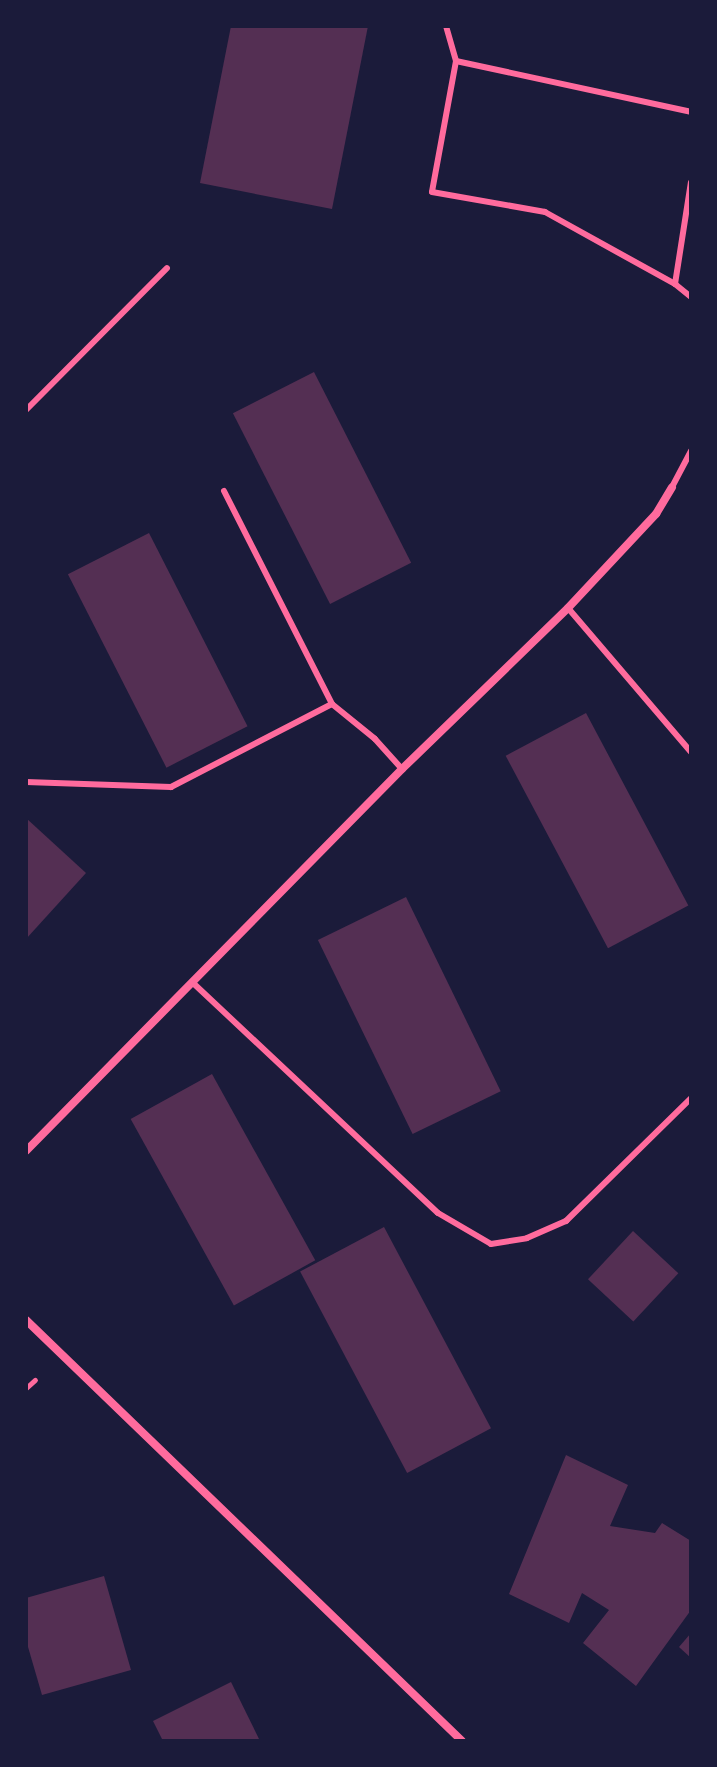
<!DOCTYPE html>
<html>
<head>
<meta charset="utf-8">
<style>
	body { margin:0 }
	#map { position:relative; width:717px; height:1767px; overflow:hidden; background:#1b1b3a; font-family:Ubuntu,sans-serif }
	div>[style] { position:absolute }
	.building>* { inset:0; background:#542f53; transform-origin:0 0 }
	.path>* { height:5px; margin:-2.5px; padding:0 2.5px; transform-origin:2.5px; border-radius:2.5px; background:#ff6b9d }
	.service>* { height:6px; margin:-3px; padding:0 3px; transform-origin:3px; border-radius:3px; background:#ff6b9d }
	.minor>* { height:8px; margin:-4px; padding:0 4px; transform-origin:4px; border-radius:4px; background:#ff6b9d }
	span { translate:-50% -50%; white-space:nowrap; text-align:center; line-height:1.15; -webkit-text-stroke:7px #1b1b3a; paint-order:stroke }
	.frame { position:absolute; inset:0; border:28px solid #1b1b3a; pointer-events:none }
</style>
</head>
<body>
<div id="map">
	<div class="building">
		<i style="clip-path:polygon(231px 26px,368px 26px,332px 209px,200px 183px)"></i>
		<i style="left:314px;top:372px;width:214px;height:91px;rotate:63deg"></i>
		<i style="left:149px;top:533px;width:217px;height:91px;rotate:63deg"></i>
		<i style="left:586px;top:713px;width:218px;height:91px;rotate:62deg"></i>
		<i style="clip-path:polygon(26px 818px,86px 873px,26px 939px)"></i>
		<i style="left:406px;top:897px;width:216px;height:98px;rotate:64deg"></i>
		<i style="left:212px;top:1074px;width:213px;height:93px;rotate:61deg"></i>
		<i style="left:384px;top:1227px;width:228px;height:95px;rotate:62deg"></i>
		<i style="left:633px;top:1231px;width:62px;height:66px;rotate:43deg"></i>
		<i style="clip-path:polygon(566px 1455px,628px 1485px,610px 1526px,655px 1533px,662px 1523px,691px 1541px,691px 1610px,636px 1686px,583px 1643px,609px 1610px,582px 1593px,569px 1623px,509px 1594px)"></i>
		<i style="clip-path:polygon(104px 1576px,131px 1670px,42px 1695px,26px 1640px,26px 1598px)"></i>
		<i style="clip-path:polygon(691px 1633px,691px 1658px,679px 1647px)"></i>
		<i style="clip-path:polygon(231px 1682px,260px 1741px,163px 1741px,153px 1721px)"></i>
	</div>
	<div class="path">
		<i style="left:26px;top:1388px;width:12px;rotate:-42deg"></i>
	</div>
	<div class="service">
		<i style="left:446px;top:26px;width:36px;rotate:74deg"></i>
		<i style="left:456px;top:61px;width:240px;rotate:12.2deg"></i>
		<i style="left:456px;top:61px;width:133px;rotate:100.4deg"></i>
		<i style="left:432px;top:192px;width:115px;rotate:10deg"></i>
		<i style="left:545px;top:212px;width:149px;rotate:29deg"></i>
		<i style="left:675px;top:284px;width:21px;rotate:39deg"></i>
		<i style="left:675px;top:284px;width:103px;rotate:-81.1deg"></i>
		<i style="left:26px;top:410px;width:200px;rotate:-45.2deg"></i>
		<i style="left:672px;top:487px;width:41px;rotate:-62.2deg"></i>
		<i style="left:224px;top:491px;width:239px;rotate:63.1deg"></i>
		<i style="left:568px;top:608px;width:189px;rotate:49.5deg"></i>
		<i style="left:26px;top:782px;width:145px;rotate:2deg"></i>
		<i style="left:171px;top:787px;width:181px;rotate:-27.3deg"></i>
		<i style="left:332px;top:704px;width:55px;rotate:39.1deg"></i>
		<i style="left:375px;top:739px;width:40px;rotate:48deg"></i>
		<i style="left:192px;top:982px;width:337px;rotate:43.2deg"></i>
		<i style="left:438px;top:1213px;width:61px;rotate:30.3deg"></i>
		<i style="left:491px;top:1244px;width:36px;rotate:-9deg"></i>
		<i style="left:527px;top:1238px;width:43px;rotate:-23.6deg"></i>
		<i style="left:566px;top:1221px;width:175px;rotate:-44.5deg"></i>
	</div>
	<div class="minor">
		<i style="left:26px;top:1151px;width:536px;rotate:-45.45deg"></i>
		<i style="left:402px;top:769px;width:231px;rotate:-44.1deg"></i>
		<i style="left:568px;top:608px;width:129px;rotate:-46.9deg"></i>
		<i style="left:656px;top:514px;width:31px;rotate:-59deg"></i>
		<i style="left:26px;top:1320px;width:606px;rotate:44deg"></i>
	</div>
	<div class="frame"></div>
</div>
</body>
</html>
